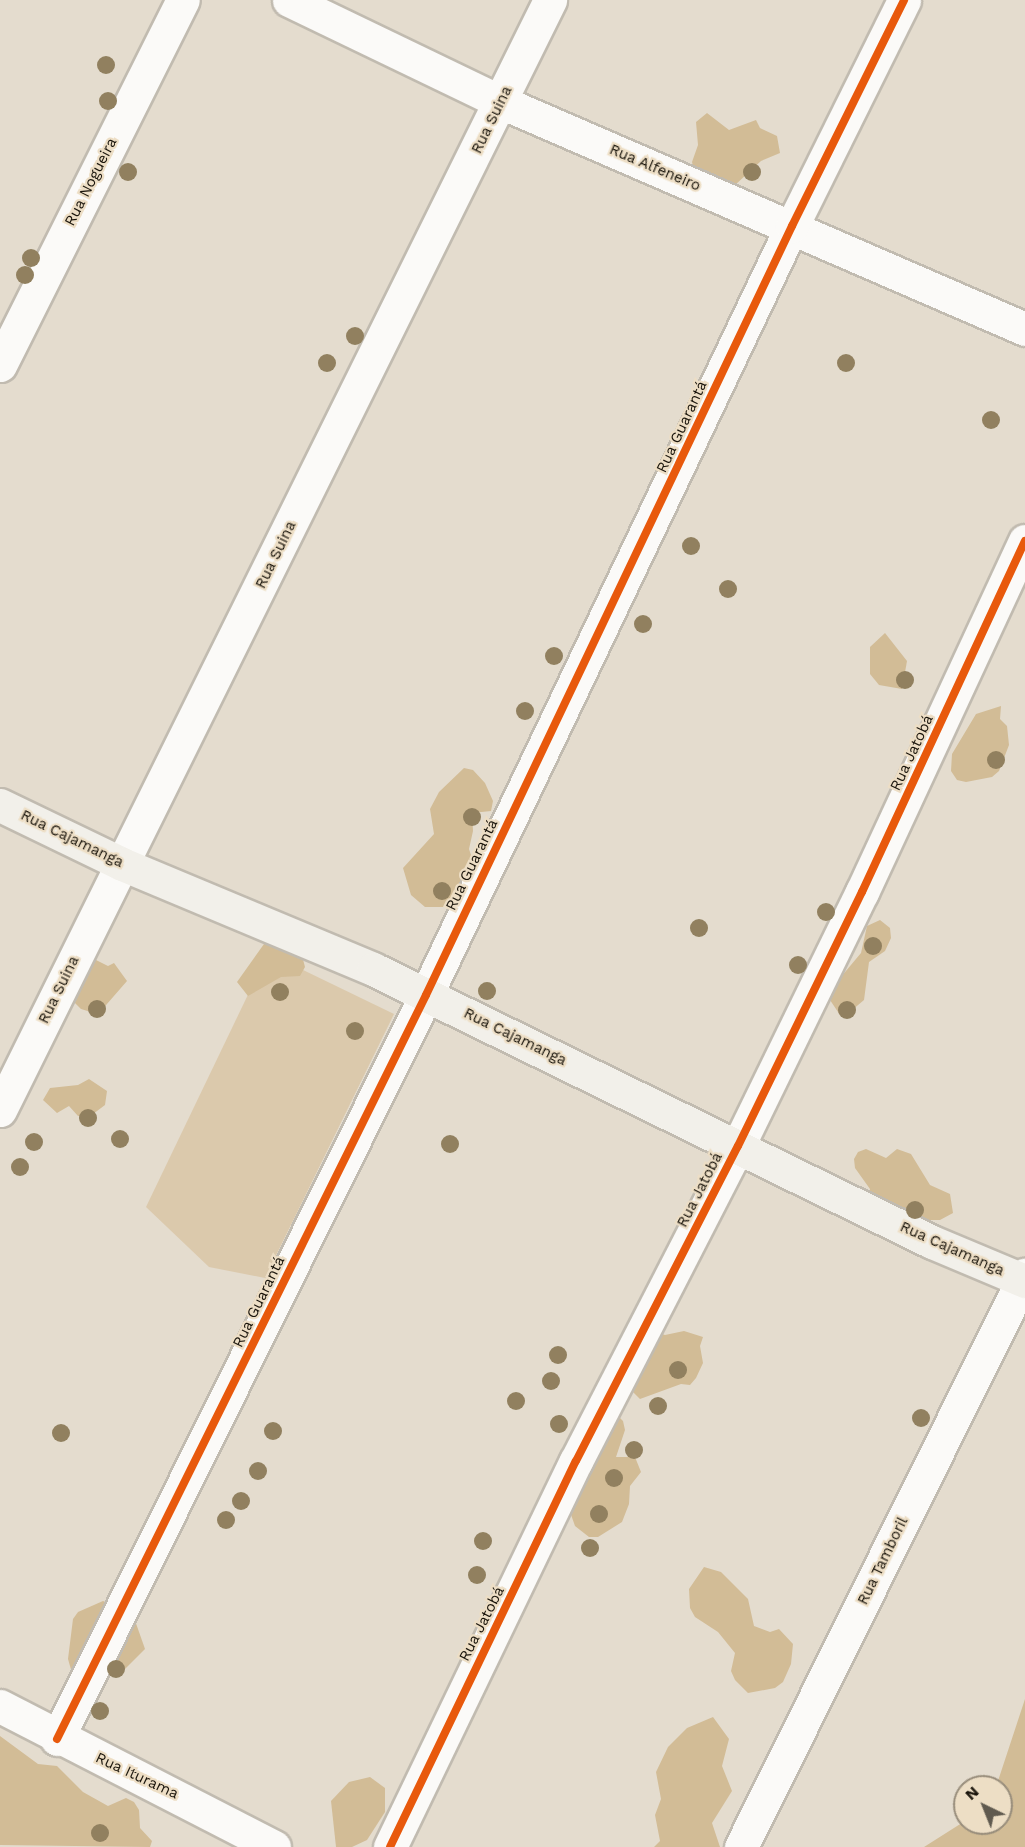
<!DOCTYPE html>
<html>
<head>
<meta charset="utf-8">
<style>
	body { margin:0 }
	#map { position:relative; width:1025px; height:1847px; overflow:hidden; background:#e4dcce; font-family:"Work Sans",sans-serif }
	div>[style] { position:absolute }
	.green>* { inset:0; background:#dbc9ac }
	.forest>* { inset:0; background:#d2bc96 }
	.roads { filter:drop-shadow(2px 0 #c1bbb0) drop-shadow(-2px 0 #c1bbb0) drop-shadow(0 2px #c1bbb0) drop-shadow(0 -2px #c1bbb0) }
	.street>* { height:33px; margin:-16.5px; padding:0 16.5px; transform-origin:16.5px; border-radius:16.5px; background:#fbfaf8 }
	.secondary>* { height:33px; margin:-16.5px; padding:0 16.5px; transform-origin:16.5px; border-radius:16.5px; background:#f2f0ea }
	.cycleway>* { height:8px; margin:-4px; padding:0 4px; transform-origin:4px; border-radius:4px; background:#e8590c }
	.trees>* { width:18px; height:18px; margin:-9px; border-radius:50%; background:#91805f }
	span { translate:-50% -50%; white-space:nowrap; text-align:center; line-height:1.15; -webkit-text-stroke:4.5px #eddec5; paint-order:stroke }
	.street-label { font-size:15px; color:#19140b }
	.north { position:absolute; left:953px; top:1775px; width:60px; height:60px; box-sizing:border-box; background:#eddec5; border:2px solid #988d7b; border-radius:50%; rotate:317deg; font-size:16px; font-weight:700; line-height:24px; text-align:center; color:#19140b }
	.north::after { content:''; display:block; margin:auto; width:21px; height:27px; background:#605a4f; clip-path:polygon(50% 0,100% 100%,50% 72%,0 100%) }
</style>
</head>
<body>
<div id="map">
	<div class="green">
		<i style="clip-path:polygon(268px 953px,394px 1014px,265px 1278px,209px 1267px,146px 1207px)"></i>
	</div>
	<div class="forest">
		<i style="clip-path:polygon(707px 113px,729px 130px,756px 120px,760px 128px,777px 136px,780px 153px,761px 161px,734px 186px,694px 170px,692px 162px,698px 145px,696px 122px)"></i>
		<i style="clip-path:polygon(885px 633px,907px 661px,902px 689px,879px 685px,870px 674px,870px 647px)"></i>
		<i style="clip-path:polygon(1001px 706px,1000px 719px,1007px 726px,1009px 745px,999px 771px,992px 777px,966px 782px,957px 780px,951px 771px,952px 754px,976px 714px)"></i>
		<i style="clip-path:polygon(464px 768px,473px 770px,485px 783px,493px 801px,491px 811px,472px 813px,473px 831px,469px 849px,478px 876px,455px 907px,425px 907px,411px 895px,403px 868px,434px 834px,430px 809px,439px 792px)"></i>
		<i style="clip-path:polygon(880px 920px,890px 928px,891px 938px,885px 951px,869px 962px,864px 1000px,845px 1016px,840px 1015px,830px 1000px,830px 990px,861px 953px,867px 926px)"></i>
		<i style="clip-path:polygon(269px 937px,300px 948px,305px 967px,300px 976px,281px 977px,248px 996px,237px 982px)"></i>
		<i style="clip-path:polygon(96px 960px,108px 966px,114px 963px,127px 981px,100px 1012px,94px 1013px,81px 1009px,71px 999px,87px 962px)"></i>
		<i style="clip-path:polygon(89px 1079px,107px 1091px,105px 1105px,93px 1114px,78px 1116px,69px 1106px,57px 1113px,43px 1100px,50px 1088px,78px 1085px)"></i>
		<i style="clip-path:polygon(866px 1149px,886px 1158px,897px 1149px,911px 1154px,930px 1185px,950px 1194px,953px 1213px,940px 1220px,925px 1220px,919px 1214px,906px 1218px,870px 1198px,870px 1189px,855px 1168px,854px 1159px,858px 1152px)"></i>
		<i style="clip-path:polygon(684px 1331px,703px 1337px,700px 1346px,703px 1363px,696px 1378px,690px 1385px,681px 1384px,640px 1399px,628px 1387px,656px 1332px,665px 1335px)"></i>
		<i style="clip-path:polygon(611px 1409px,623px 1421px,625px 1430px,616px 1457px,635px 1457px,641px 1472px,630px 1486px,629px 1504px,622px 1522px,598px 1537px,589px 1537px,575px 1526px,562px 1489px)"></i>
		<i style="clip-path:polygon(704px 1567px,721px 1572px,748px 1599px,754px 1626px,770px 1632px,779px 1629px,793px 1644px,791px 1664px,783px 1682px,775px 1688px,748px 1693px,735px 1680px,731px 1671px,735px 1653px,718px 1632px,695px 1617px,690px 1608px,689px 1589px)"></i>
		<i style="clip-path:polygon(103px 1601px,132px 1612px,145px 1649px,118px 1676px,72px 1673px,68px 1659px,73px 1619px,78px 1612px)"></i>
		<i style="clip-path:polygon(1025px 1699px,1025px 1847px,924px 1847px,965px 1821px,1001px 1823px,1001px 1787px,996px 1787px)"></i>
		<i style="clip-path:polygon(713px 1717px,729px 1739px,722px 1766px,732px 1791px,712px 1823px,720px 1847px,654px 1847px,660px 1841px,655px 1815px,661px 1799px,656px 1772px,668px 1747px,687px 1728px)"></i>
		<i style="clip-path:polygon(0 1736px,38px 1764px,57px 1766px,83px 1792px,108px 1806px,126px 1798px,134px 1802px,139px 1810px,140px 1828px,152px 1841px,150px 1847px,0 1845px)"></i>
		<i style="clip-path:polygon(370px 1777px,385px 1788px,385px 1812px,367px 1840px,352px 1847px,336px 1847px,331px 1801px,349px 1782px)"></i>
	</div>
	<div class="roads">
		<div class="street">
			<i style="left:289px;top:0;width:235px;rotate:25.7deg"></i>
			<i style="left:501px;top:102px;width:571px;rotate:23.42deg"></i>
			<i style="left:0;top:365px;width:408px;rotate:-63.4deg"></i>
			<i style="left:0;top:1110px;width:1239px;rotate:-63.64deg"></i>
			<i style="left:0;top:1706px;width:308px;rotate:27.2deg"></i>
			<i style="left:57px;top:1739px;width:830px;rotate:-63.62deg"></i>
			<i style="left:426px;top:995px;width:852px;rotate:-64.55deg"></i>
			<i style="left:792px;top:226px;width:252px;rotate:-63.6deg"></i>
			<i style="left:390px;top:1847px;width:428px;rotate:-64.3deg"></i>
			<i style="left:576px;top:1461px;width:354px;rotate:-62.8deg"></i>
			<i style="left:738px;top:1146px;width:283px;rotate:-64deg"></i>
			<i style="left:862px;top:892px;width:387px;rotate:-65.1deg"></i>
			<i style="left:741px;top:1847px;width:639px;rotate:-63.6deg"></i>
		</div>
		<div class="secondary">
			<i style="left:0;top:805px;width:136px;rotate:25.8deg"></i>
			<i style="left:122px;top:864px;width:272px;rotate:22.7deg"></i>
			<i style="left:373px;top:969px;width:622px;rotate:26.03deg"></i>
			<i style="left:932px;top:1242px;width:101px;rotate:22.8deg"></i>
		</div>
	</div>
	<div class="cycleway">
		<i style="left:57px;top:1739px;width:830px;rotate:-63.62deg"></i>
		<i style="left:426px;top:995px;width:852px;rotate:-64.55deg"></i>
		<i style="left:792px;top:226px;width:252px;rotate:-63.6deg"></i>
		<i style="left:390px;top:1847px;width:428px;rotate:-64.3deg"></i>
		<i style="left:576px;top:1461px;width:354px;rotate:-62.8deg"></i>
		<i style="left:738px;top:1146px;width:283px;rotate:-64deg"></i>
		<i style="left:862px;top:892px;width:387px;rotate:-65.1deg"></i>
	</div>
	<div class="trees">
		<i style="left:106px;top:65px"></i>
		<i style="left:108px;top:101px"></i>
		<i style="left:128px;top:172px"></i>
		<i style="left:752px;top:172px"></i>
		<i style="left:31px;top:258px"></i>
		<i style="left:25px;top:275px"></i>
		<i style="left:355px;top:336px"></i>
		<i style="left:327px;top:363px"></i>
		<i style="left:846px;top:363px"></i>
		<i style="left:991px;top:420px"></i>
		<i style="left:691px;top:546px"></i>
		<i style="left:728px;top:589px"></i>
		<i style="left:643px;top:624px"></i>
		<i style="left:554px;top:656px"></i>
		<i style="left:905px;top:680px"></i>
		<i style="left:525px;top:711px"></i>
		<i style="left:996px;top:760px"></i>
		<i style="left:472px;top:817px"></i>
		<i style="left:442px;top:891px"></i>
		<i style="left:826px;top:912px"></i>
		<i style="left:699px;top:928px"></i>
		<i style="left:873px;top:946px"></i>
		<i style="left:798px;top:965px"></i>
		<i style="left:487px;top:991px"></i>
		<i style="left:280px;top:992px"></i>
		<i style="left:97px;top:1009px"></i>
		<i style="left:847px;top:1010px"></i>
		<i style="left:355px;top:1031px"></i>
		<i style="left:88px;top:1118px"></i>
		<i style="left:120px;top:1139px"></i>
		<i style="left:34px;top:1142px"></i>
		<i style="left:450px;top:1144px"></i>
		<i style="left:20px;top:1167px"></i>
		<i style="left:915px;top:1210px"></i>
		<i style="left:558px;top:1355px"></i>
		<i style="left:678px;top:1370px"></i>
		<i style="left:551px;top:1381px"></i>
		<i style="left:516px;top:1401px"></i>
		<i style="left:658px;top:1406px"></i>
		<i style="left:921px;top:1418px"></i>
		<i style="left:559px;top:1424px"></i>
		<i style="left:273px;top:1431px"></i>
		<i style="left:61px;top:1433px"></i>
		<i style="left:634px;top:1450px"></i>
		<i style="left:258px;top:1471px"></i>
		<i style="left:614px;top:1478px"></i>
		<i style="left:241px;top:1501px"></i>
		<i style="left:599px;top:1514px"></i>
		<i style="left:226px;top:1520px"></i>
		<i style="left:483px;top:1541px"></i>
		<i style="left:590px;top:1548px"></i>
		<i style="left:477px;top:1575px"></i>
		<i style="left:116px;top:1669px"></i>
		<i style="left:100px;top:1711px"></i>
		<i style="left:100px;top:1833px"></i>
	</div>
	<div class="street-label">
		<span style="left:492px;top:120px;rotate:-64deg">Rua Suina</span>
		<span style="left:655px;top:168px;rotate:23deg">Rua Alfeneiro</span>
		<span style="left:91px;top:182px;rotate:-63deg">Rua Nogueira</span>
		<span style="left:682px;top:427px;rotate:-65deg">Rua Guarantá</span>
		<span style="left:276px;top:555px;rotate:-64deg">Rua Suina</span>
		<span style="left:912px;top:753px;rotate:-65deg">Rua Jatobá</span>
		<span style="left:72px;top:839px;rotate:26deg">Rua Cajamanga</span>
		<span style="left:472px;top:865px;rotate:-64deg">Rua Guarantá</span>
		<span style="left:59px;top:990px;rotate:-64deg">Rua Suina</span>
		<span style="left:515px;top:1037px;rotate:26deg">Rua Cajamanga</span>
		<span style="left:700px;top:1190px;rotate:-63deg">Rua Jatobá</span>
		<span style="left:952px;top:1249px;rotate:24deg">Rua Cajamanga</span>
		<span style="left:259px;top:1302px;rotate:-64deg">Rua Guarantá</span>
		<span style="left:883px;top:1561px;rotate:-64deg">Rua Tamboril</span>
		<span style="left:482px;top:1624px;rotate:-63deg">Rua Jatobá</span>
		<span style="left:137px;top:1776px;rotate:25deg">Rua Iturama</span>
	</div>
	<div class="north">N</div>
</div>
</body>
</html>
